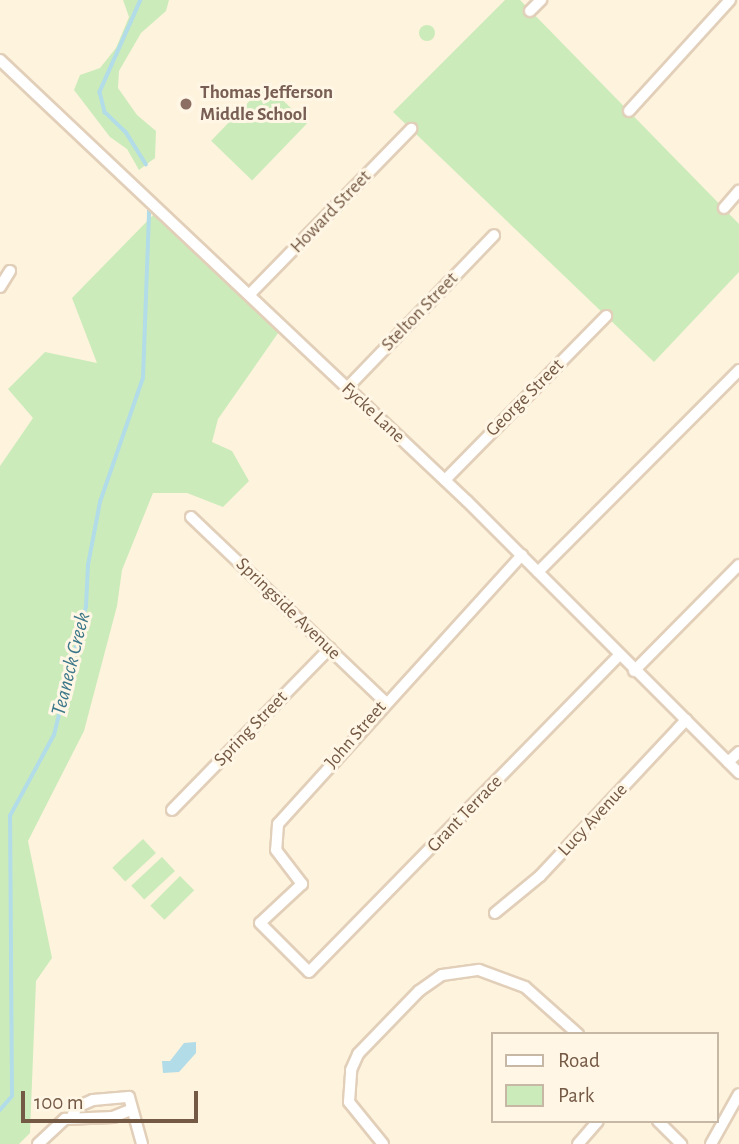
<!DOCTYPE html>
<html>
<head>
<meta charset="utf-8">
<style>
	body { margin:0 }
	#map { position:relative; width:739px; height:1144px; overflow:hidden; background:#fef3dd; font-family:"Alegreya Sans",sans-serif }
	div>[style] { position:absolute }
	.green>* { inset:0; background:#ccebbb; transform-origin:0 0 }
	.round { border-radius:50% }
	.water>* { inset:0; background:#b1dce8 }
	.stream>* { height:3.5px; margin:-1.75px; padding:0 1.75px; transform-origin:1.75px; border-radius:1.75px; background:#b1dce8 }
	.roads { filter:drop-shadow(2px 0 #e2cfb9) drop-shadow(-2px 0 #e2cfb9) drop-shadow(0 2px #e2cfb9) drop-shadow(0 -2px #e2cfb9) }
	.minor>* { height:10px; margin:-5px; padding:0 5px; transform-origin:5px; border-radius:5px; background:#fff }
	.dots>* { width:19px; height:19px; translate:-50% -50%; box-sizing:border-box; border:4px solid #fff6e5; border-radius:50% }
	span { translate:-50% -50%; white-space:nowrap; text-align:center; line-height:1.15; -webkit-text-stroke:6px #fff6e5; paint-order:stroke }
	.education-label { font-size:19px; color:#785e54; font-weight:700 }
	.left { translate:0 -50%; text-align:left }
	.street-label { font-size:19px; color:#745944 }
	.water-label { font-size:21px; color:#3c788a; font-style:italic }
	.legend { position:absolute; left:491px; top:1032px; width:228px; height:91px; box-sizing:border-box; background:#fff6e5; border:2px solid #c7b7a5; margin:0; padding:9px 12px; list-style:none; font-size:21px; color:#745944 }
	.legend li { display:flex; align-items:center; gap:14px; height:35px }
	.legend b { width:35px; border:2px solid #c7b7a5 }
	.scale { position:absolute; left:21px; top:1091px; width:177px; height:32px; box-sizing:border-box; border:4px solid #745944; border-top:0; padding-left:9px; font-size:21px; line-height:24px; white-space:nowrap; color:#745944; -webkit-text-stroke:5px #fff6e5; paint-order:stroke }
</style>
</head>
<body>
<div id="map">
	<div class="green">
		<i style="clip-path:polygon(123px 0,169px 0,166px 11px,141px 33px,119px 71px,118px 88px,137px 115px,156px 131px,155px 158px,139px 170px,127px 149px,110px 137px,74px 90px,80px 75px,100px 68px,116px 48px,129px 17px)"></i>
		<i style="clip-path:polygon(505px 0,520px 0,739px 224px,739px 272px,654px 362px,393px 112px)"></i>
		<i class="round" style="left:419px;top:25px;width:16px;height:16px"></i>
		<i style="left:266px;top:84px;width:57px;height:79px;rotate:44deg"></i>
		<i style="clip-path:polygon(159px 209px,283px 326px,218px 419px,212px 442px,232px 451px,249px 481px,223px 507px,187px 493px,153px 493px,122px 570px,117px 606px,84px 731px,28px 841px,52px 958px,36px 981px,30px 1133px,19px 1144px,0 1144px,0 466px,33px 418px,8px 389px,45px 352px,97px 363px,72px 298px)"></i>
		<i style="left:143px;top:839px;width:19px;height:42px;rotate:47deg"></i>
		<i style="left:162px;top:857px;width:19px;height:42px;rotate:47deg"></i>
		<i style="left:180px;top:876px;width:20px;height:42px;rotate:45deg"></i>
	</div>
	<div class="water">
		<i style="clip-path:polygon(196px 1042px,196px 1053px,179px 1072px,163px 1073px,162px 1061px,170px 1061px,184px 1043px)"></i>
	</div>
	<div class="stream">
		<i style="left:141px;top:0;width:101px;rotate:114deg"></i>
		<i style="left:100px;top:92px;width:21px;rotate:76deg"></i>
		<i style="left:105px;top:112px;width:29px;rotate:44deg"></i>
		<i style="left:126px;top:132px;width:38px;rotate:58deg"></i>
		<i style="left:0;top:1110px;width:18px;rotate:-49deg"></i>
		<i style="left:12px;top:1096px;width:280px;rotate:-90.4deg"></i>
		<i style="left:10px;top:816px;width:92px;rotate:-61.5deg"></i>
		<i style="left:54px;top:735px;width:132px;rotate:-76deg"></i>
		<i style="left:86px;top:607px;width:42px;rotate:-87.3deg"></i>
		<i style="left:88px;top:565px;width:64px;rotate:-79.2deg"></i>
		<i style="left:100px;top:502px;width:131px;rotate:-70.9deg"></i>
		<i style="left:143px;top:378px;width:167px;rotate:-87.9deg"></i>
	</div>
	<div class="roads">
		<div class="minor">
			<i style="left:530px;top:11px;width:16px;rotate:-45deg"></i>
			<i style="left:0;top:60px;width:642px;rotate:43.36deg"></i>
			<i style="left:467px;top:501px;width:385px;rotate:45deg"></i>
			<i style="left:629px;top:111px;width:150px;rotate:-47.7deg"></i>
			<i style="left:724px;top:208px;width:23px;rotate:-49deg"></i>
			<i style="left:0;top:287px;width:19px;rotate:-58deg"></i>
			<i style="left:250px;top:294px;width:231px;rotate:-45.7deg"></i>
			<i style="left:347px;top:388px;width:212px;rotate:-46.1deg"></i>
			<i style="left:445px;top:480px;width:230px;rotate:-45.5deg"></i>
			<i style="left:191px;top:517px;width:268px;rotate:43.6deg"></i>
			<i style="left:522px;top:555px;width:363px;rotate:132.2deg"></i>
			<i style="left:278px;top:824px;width:26px;rotate:94deg"></i>
			<i style="left:276px;top:850px;width:43px;rotate:52.6deg"></i>
			<i style="left:302px;top:884px;width:57px;rotate:137.1deg"></i>
			<i style="left:260px;top:923px;width:69px;rotate:45deg"></i>
			<i style="left:309px;top:972px;width:443px;rotate:-45.6deg"></i>
			<i style="left:538px;top:572px;width:285px;rotate:-45.1deg"></i>
			<i style="left:634px;top:671px;width:149px;rotate:-45.3deg"></i>
			<i style="left:728px;top:762px;width:15px;rotate:-42deg"></i>
			<i style="left:172px;top:810px;width:226px;rotate:-45.7deg"></i>
			<i style="left:495px;top:913px;width:58px;rotate:-39.4deg"></i>
			<i style="left:540px;top:876px;width:214px;rotate:-46.9deg"></i>
			<i style="left:71px;top:1118px;width:13px;rotate:-61deg"></i>
			<i style="left:77px;top:1107px;width:17px;rotate:-24deg"></i>
			<i style="left:93px;top:1100px;width:36px;rotate:-5deg"></i>
			<i style="left:129px;top:1097px;width:49px;rotate:74.5deg"></i>
			<i style="left:658px;top:1121px;width:33px;rotate:45deg"></i>
			<i style="left:38px;top:1144px;width:37px;rotate:-43deg"></i>
			<i style="left:65px;top:1119px;width:48px;rotate:-2.4deg"></i>
			<i style="left:113px;top:1117px;width:18px;rotate:-22deg"></i>
			<i style="left:383px;top:1144px;width:54px;rotate:-129deg"></i>
			<i style="left:349px;top:1102px;width:32px;rotate:-86deg"></i>
			<i style="left:351px;top:1070px;width:17px;rotate:-66deg"></i>
			<i style="left:358px;top:1054px;width:88px;rotate:-45.9deg"></i>
			<i style="left:419px;top:991px;width:28px;rotate:-35deg"></i>
			<i style="left:442px;top:975px;width:37px;rotate:-8deg"></i>
			<i style="left:479px;top:970px;width:49px;rotate:20.3deg"></i>
			<i style="left:525px;top:987px;width:71px;rotate:41.6deg"></i>
			<i style="left:578px;top:1144px;width:30px;rotate:-49deg"></i>
			<i style="left:711px;top:1144px;width:57px;rotate:-60.8deg"></i>
		</div>
	</div>
	<div class="dots">
		<i style="left:186px;top:104px;background:#8d6e63"></i>
	</div>
	<div class="education-label">
		<span class="left" style="left:200px;top:104px">Thomas Jefferson<br>Middle School</span>
	</div>
	<div class="street-label">
		<span style="left:331px;top:212px;rotate:-46deg">Howard Street</span>
		<span style="left:420px;top:312px;rotate:-46deg">Stelton Street</span>
		<span style="left:525px;top:398px;rotate:-45deg">George Street</span>
		<span style="left:373px;top:413px;rotate:43deg">Fycke Lane</span>
		<span style="left:288px;top:609px;rotate:44deg">Springside Avenue</span>
		<span style="left:251px;top:729px;rotate:-46deg">Spring Street</span>
		<span style="left:356px;top:735px;rotate:-49deg">John Street</span>
		<span style="left:465px;top:814px;rotate:-46deg">Grant Terrace</span>
		<span style="left:593px;top:820px;rotate:-47deg">Lucy Avenue</span>
	</div>
	<div class="water-label">
		<span style="left:71px;top:664px;rotate:-76deg">Teaneck Creek</span>
	</div>
	<ul class="legend">
	<li><b style="height:9px;background:#fff"></b>Road</li>
	<li><b style="height:19px;background:#ccebbb"></b>Park</li>
	</ul>
	<div class="scale">100 m</div>
</div>
</body>
</html>
